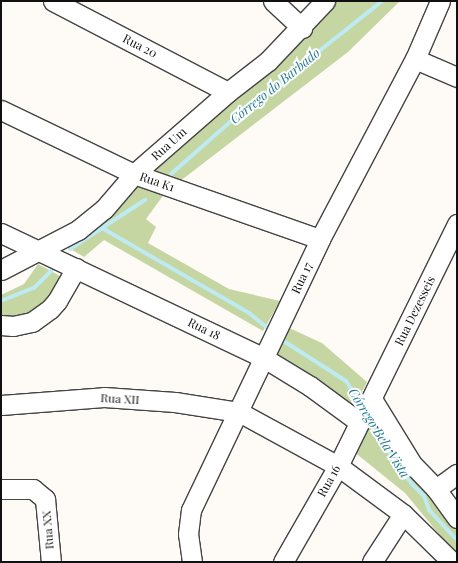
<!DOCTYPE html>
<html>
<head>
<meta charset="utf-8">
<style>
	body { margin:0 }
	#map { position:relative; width:458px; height:563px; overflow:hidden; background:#fefbf6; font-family:"Playfair Display",serif }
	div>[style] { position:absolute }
	.forest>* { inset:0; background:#c5d6a2 }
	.stream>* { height:4px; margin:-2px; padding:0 2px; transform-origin:2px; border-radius:2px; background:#beeaf1 }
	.roads { filter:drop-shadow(1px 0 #444) drop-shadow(-1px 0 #444) drop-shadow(0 1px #444) drop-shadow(0 -1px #444) }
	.minor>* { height:19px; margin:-9.5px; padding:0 9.5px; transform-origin:9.5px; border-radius:9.5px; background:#fff }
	span { translate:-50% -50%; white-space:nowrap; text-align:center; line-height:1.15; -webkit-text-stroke:4px #fff; paint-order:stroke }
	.street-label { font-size:12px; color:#111 }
	.water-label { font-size:13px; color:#237b92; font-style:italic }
	.frame { position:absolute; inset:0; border:2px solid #111; pointer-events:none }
</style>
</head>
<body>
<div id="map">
	<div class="forest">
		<i style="clip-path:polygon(336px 1px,400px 1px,348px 52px,179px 182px,150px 169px,294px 47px)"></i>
		<i style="clip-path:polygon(135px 182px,165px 193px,146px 219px,156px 227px,148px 243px,229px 289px,280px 301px,263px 331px,104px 240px,84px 257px,64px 245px)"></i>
		<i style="clip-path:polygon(38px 264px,62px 277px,52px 299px,36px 309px,12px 319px,1px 319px,1px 295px,24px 284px)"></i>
		<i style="clip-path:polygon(287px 327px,322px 343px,367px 382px,354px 408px,274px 358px)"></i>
		<i style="clip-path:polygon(372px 408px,457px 530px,457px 556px,405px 493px,353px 451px)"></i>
	</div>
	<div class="stream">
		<i style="left:171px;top:174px;width:79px;rotate:-41.4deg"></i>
		<i style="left:230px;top:122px;width:194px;rotate:-38.5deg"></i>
		<i style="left:102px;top:228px;width:170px;rotate:30deg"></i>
		<i style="left:249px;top:313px;width:28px;rotate:39deg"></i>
		<i style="left:70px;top:249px;width:90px;rotate:-33.2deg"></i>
		<i style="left:1px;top:301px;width:35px;rotate:-22deg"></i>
		<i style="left:34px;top:288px;width:33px;rotate:-45deg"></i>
		<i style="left:279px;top:338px;width:80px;rotate:32.7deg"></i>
		<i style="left:346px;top:381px;width:29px;rotate:56deg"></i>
		<i style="left:370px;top:416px;width:44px;rotate:61.7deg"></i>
		<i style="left:391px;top:455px;width:34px;rotate:54deg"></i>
		<i style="left:411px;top:483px;width:18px;rotate:45deg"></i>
		<i style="left:424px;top:496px;width:15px;rotate:70deg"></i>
		<i style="left:429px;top:510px;width:41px;rotate:47deg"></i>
	</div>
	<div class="roads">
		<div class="minor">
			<i style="left:53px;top:1px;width:197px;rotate:27.5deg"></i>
			<i style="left:273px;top:1px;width:40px;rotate:43deg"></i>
			<i style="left:415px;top:59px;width:46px;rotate:23.2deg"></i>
			<i style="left:1px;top:110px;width:148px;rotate:25.7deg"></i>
			<i style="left:134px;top:174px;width:197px;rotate:19.3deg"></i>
			<i style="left:1px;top:233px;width:291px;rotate:25.4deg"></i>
			<i style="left:264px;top:358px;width:54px;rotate:31.3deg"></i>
			<i style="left:310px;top:386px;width:61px;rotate:36.3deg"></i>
			<i style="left:1px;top:270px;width:87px;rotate:-27.5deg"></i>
			<i style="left:78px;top:230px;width:33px;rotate:-39deg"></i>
			<i style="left:104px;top:209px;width:46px;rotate:-49.4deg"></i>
			<i style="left:134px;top:174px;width:125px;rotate:-41.1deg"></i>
			<i style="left:228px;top:92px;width:51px;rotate:-37.8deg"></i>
			<i style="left:268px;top:61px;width:83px;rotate:-46.5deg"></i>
			<i style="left:1px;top:325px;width:12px;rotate:5deg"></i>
			<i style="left:13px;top:326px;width:19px;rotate:-12deg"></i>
			<i style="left:32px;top:322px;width:22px;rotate:-36deg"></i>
			<i style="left:50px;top:309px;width:11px;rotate:-49deg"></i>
			<i style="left:57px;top:301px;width:38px;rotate:-60deg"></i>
			<i style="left:372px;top:399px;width:76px;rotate:58.4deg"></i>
			<i style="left:412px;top:464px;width:35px;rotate:46deg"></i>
			<i style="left:436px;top:489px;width:36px;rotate:54deg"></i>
			<i style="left:1px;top:405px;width:103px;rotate:-4.4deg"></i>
			<i style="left:104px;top:397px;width:71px;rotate:4deg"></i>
			<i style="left:175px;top:402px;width:65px;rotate:8.9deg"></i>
			<i style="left:239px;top:412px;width:113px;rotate:28.6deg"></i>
			<i style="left:338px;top:466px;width:81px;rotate:36.4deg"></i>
			<i style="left:403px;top:514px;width:69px;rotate:44.4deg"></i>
			<i style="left:1px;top:489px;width:32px"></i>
			<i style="left:33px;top:489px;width:16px;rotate:40deg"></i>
			<i style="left:45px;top:499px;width:63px;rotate:84.6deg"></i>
			<i style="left:436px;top:489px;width:26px;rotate:-36deg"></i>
			<i style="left:192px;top:562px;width:28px;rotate:-98deg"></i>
			<i style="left:188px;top:534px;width:24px;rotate:-83deg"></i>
			<i style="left:191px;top:510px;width:300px;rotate:-64.5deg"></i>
			<i style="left:320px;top:239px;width:204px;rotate:-62.2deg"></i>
			<i style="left:415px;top:59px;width:63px;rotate:-66.7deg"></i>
			<i style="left:283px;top:562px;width:111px;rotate:-60.2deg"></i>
			<i style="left:338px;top:466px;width:270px;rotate:-63.8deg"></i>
			<i style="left:372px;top:562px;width:57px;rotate:-57.1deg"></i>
		</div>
	</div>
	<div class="street-label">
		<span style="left:140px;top:46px;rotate:27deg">Rua 20</span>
		<span style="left:169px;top:144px;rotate:-42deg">Rua Um</span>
		<span style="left:157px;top:182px;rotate:19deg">Rua K1</span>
		<span style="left:302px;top:278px;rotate:-65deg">Rua 17</span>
		<span style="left:415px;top:311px;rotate:-64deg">Rua Dezesseis</span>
		<span style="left:204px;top:329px;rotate:26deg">Rua 18</span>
		<span style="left:120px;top:399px;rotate:3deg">Rua XII</span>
		<span style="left:329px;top:481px;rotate:-61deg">Rua 16</span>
		<span style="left:48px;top:530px;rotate:-95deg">Rua XX</span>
	</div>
	<div class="water-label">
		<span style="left:275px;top:86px;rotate:-39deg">Córrego do Barbado</span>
		<span style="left:379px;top:433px;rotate:58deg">Córrego Bela Vista</span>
	</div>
	<div class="frame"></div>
</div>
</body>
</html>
